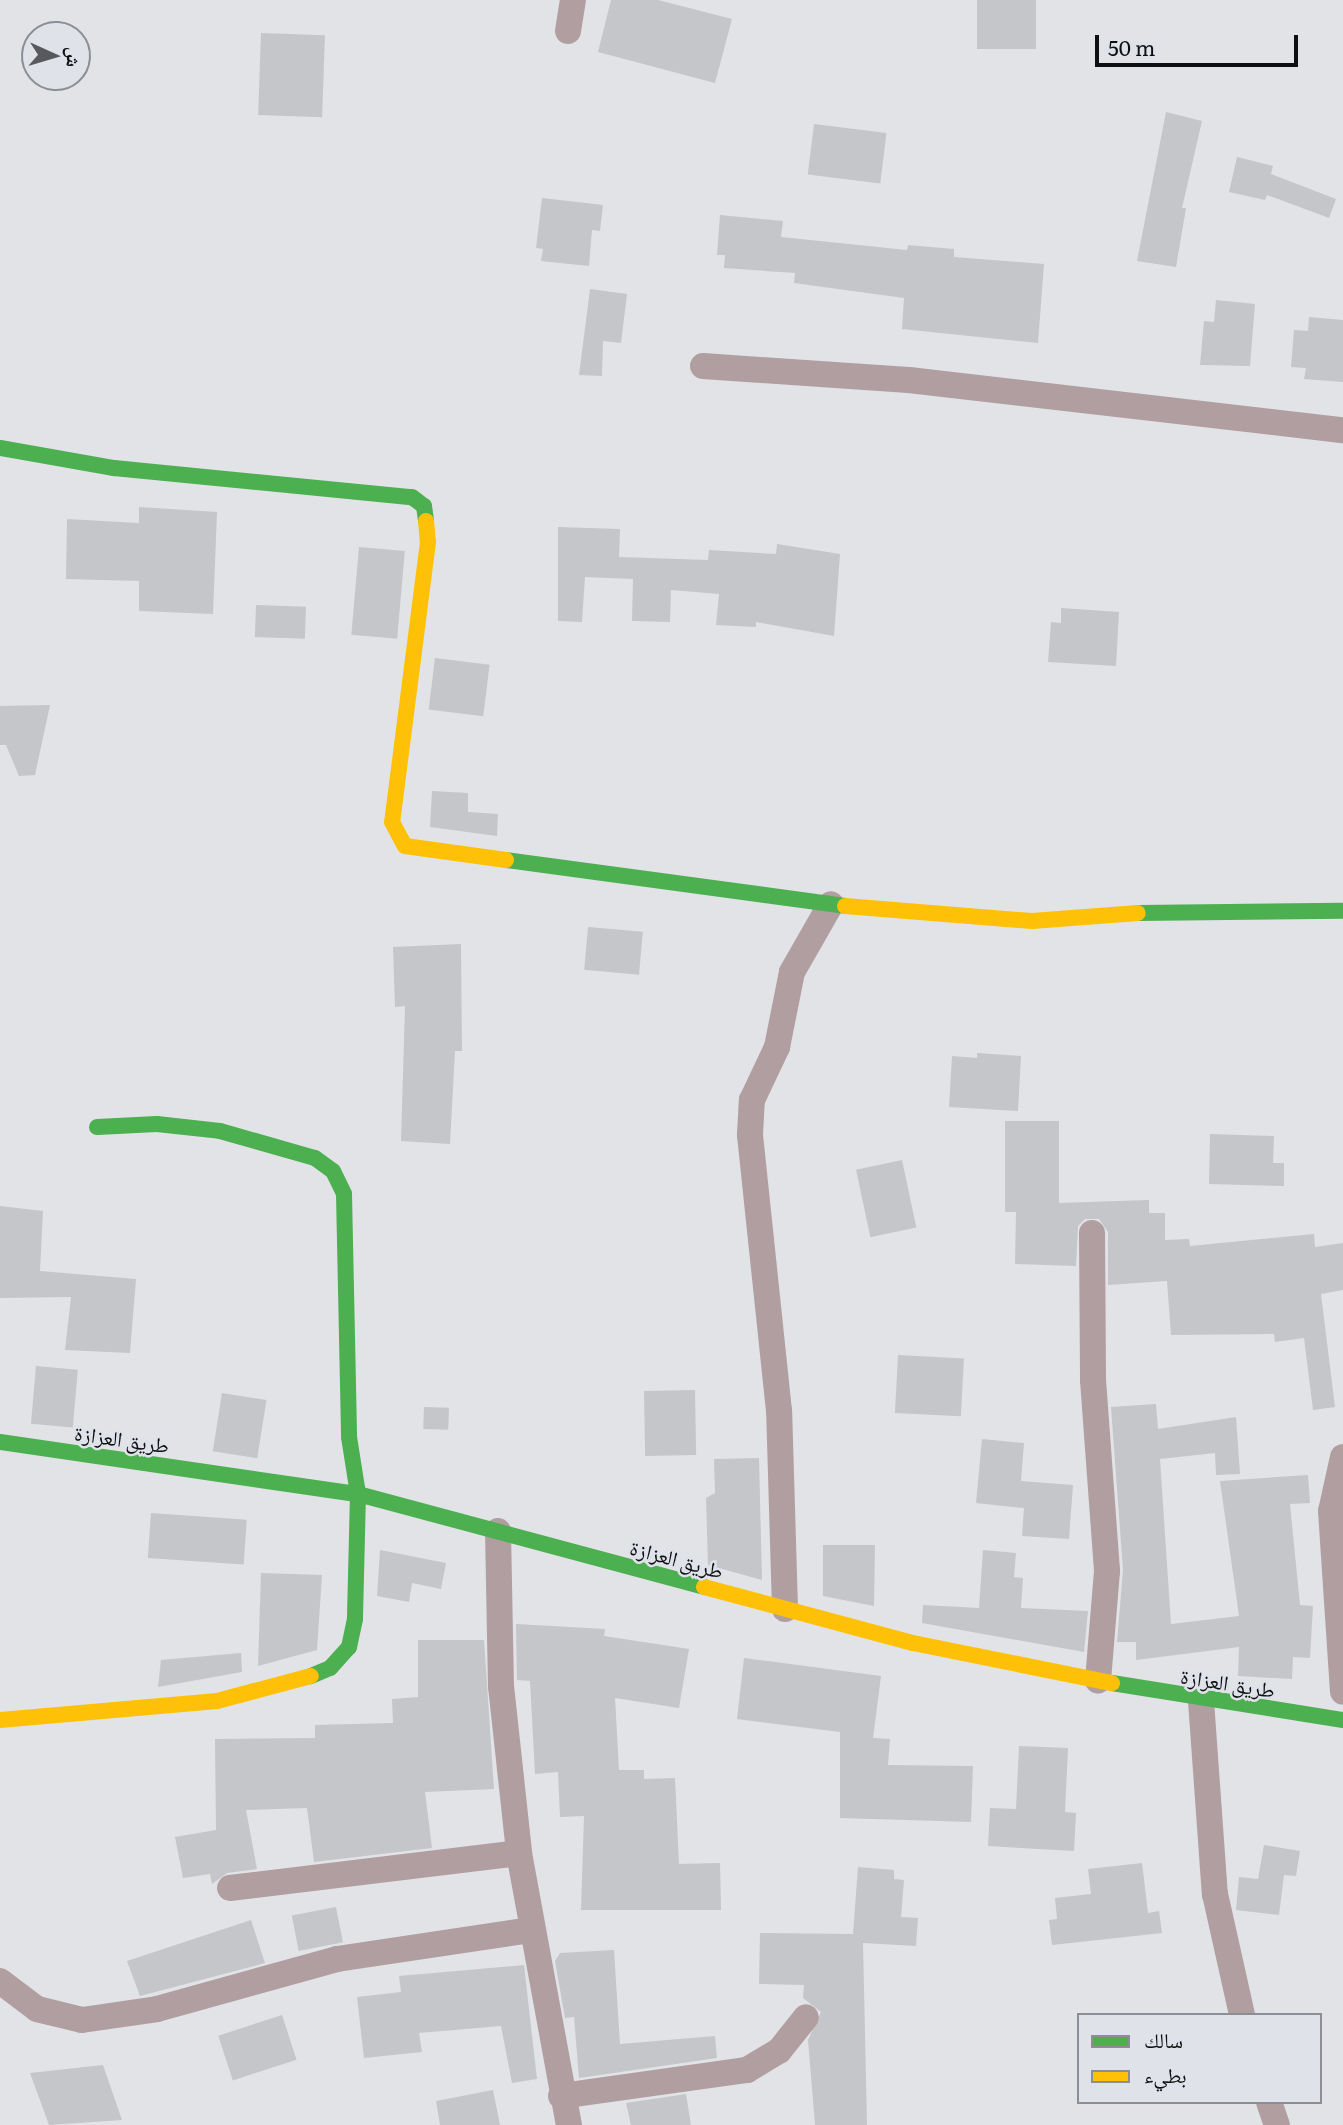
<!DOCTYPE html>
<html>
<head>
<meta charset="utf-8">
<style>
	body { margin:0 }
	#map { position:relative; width:1343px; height:2125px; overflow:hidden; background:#e1e3e7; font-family:Literata,"Noto Naskh Arabic",serif }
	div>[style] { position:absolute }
	.building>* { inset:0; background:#c4c6c9; transform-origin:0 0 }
	.street>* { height:26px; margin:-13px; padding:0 13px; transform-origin:13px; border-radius:13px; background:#b19ea0 }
	.fast>* { height:16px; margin:-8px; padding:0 8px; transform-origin:8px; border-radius:8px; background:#4caf50 }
	.slow>* { height:16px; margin:-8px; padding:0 8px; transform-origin:8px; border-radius:8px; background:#ffc107 }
	span { translate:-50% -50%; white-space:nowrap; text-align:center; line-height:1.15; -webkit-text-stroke:5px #dfe2e9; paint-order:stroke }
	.street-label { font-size:21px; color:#0e0f11 }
	.legend { position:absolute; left:1077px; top:2013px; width:245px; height:91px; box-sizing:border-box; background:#dfe2e9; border:2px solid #8b8e93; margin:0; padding:9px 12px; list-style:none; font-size:21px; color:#0e0f11 }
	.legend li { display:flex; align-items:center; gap:14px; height:35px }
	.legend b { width:35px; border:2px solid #8b8e93 }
	.north { position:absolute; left:21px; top:21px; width:70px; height:70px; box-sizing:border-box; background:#dfe2e9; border:2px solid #8b8e93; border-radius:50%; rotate:94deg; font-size:19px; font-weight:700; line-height:28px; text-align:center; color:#0e0f11 }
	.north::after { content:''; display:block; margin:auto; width:24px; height:32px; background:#58595c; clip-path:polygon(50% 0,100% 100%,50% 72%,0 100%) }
	.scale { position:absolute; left:1095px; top:35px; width:203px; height:32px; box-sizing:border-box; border:4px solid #0e0f11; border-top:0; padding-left:9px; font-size:21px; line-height:24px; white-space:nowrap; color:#0e0f11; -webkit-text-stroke:5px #dfe2e9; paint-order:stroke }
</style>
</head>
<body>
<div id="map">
	<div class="building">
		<i style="clip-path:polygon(611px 0,658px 0,732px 19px,715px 83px,598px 52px)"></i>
		<i style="left:977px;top:0;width:59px;height:49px"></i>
		<i style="left:261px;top:33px;width:64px;height:82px;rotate:2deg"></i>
		<i style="clip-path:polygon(1166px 112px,1202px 121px,1182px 208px,1186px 208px,1176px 267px,1137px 261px)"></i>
		<i style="left:814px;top:124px;width:73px;height:51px;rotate:7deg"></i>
		<i style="clip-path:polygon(1237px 157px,1273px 166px,1271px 174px,1336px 199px,1329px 218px,1267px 195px,1265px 200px,1229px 192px)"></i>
		<i style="clip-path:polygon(542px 198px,603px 205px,600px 231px,592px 230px,589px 266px,541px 261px,543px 249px,536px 248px)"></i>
		<i style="clip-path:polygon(720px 215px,783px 221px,781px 237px,907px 250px,908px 245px,954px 249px,954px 257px,1044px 264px,1038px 343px,902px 329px,904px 298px,794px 283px,795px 273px,724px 268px,725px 255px,717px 255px)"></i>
		<i style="clip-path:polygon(590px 289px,627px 294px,621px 343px,603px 341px,602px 376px,579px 375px)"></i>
		<i style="clip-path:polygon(1216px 300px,1255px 304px,1250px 366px,1200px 365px,1204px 321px,1214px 322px)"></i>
		<i style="clip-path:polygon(1309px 317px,1343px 320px,1343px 382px,1304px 379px,1306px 368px,1291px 367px,1294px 330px,1308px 331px)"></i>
		<i style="clip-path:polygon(139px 507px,217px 512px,213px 614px,139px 611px,139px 581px,66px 579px,67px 519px,139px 523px)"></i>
		<i style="clip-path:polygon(558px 527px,620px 529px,619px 557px,708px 560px,709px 550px,776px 554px,777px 544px,840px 554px,834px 636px,756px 622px,756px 627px,716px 625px,719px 594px,671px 590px,670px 622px,632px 621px,633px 579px,585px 577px,582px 622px,558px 621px)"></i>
		<i style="left:359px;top:547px;width:46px;height:88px;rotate:5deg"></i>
		<i style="left:256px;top:605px;width:50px;height:32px;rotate:2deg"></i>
		<i style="clip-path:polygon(1061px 608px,1119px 612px,1116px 666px,1048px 662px,1051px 622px,1061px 623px)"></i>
		<i style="left:435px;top:658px;width:55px;height:52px;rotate:7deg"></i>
		<i style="clip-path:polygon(50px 705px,35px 775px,19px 776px,6px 745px,0 745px,0 706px)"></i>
		<i style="clip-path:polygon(432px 791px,468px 793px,468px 812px,498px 814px,497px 836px,430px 827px)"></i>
		<i style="left:588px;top:927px;width:55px;height:43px;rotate:5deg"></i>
		<i style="clip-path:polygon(461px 944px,462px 1051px,455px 1051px,450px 1144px,401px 1141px,405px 1006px,395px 1007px,393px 947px)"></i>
		<i style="clip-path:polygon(977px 1053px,1021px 1056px,1018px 1111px,949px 1107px,952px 1056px,977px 1058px)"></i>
		<i style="clip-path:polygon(1005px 1121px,1059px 1121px,1059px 1203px,1149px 1200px,1149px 1213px,1165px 1213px,1165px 1240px,1189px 1239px,1190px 1246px,1314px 1234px,1315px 1247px,1343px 1243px,1343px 1290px,1321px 1294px,1335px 1407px,1313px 1410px,1304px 1338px,1275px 1342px,1274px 1334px,1171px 1335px,1167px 1281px,1108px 1285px,1108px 1232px,1099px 1219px,1085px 1219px,1078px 1226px,1076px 1266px,1015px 1264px,1016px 1212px,1005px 1212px)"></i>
		<i style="clip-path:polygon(1210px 1134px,1274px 1136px,1273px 1163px,1284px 1163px,1284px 1186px,1209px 1184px)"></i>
		<i style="left:902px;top:1160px;width:69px;height:47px;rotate:78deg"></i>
		<i style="clip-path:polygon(0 1206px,43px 1211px,40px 1271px,136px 1279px,130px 1353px,65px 1350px,71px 1297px,0 1298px)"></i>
		<i style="left:898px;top:1355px;width:66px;height:58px;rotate:3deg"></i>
		<i style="left:36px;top:1366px;width:42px;height:58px;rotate:5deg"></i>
		<i style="left:695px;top:1390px;width:65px;height:51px;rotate:89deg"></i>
		<i style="left:222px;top:1393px;width:45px;height:59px;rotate:9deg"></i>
		<i style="clip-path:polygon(1156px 1404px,1158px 1429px,1236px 1417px,1240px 1474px,1216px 1475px,1215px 1453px,1160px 1459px,1171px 1624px,1239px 1616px,1220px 1481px,1308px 1475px,1310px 1503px,1290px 1504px,1300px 1605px,1313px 1606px,1310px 1658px,1293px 1657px,1292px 1679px,1238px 1676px,1239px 1647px,1136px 1660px,1136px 1642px,1117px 1642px,1123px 1570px,1111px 1407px)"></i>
		<i style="left:424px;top:1407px;width:25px;height:22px;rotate:2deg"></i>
		<i style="clip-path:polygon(982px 1439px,1024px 1443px,1021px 1481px,1073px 1485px,1069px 1539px,1022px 1536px,1024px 1508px,976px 1503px)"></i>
		<i style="clip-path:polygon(759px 1458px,762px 1580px,708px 1565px,706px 1498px,715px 1493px,714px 1459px)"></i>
		<i style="left:151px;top:1513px;width:96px;height:45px;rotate:4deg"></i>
		<i style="clip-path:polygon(823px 1545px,875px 1545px,874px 1606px,823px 1596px)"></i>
		<i style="clip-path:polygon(380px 1550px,446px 1563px,441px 1589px,412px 1583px,409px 1602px,377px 1596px)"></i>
		<i style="clip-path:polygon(983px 1550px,1016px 1553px,1014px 1577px,1023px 1578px,1021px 1608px,1088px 1611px,1084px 1652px,922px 1623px,923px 1605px,979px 1608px)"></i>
		<i style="clip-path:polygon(261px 1573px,322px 1575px,317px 1650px,258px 1666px)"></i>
		<i style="clip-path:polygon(516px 1624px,605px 1629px,604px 1636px,689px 1649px,679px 1708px,615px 1698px,619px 1770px,644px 1770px,644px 1779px,675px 1778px,679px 1864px,720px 1863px,721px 1910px,581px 1910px,584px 1816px,560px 1817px,558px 1772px,535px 1774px,530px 1681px,517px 1680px)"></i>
		<i style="clip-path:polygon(418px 1640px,484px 1640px,494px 1789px,425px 1792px,432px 1848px,314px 1862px,307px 1808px,246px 1810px,257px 1869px,227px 1873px,212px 1884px,210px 1874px,183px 1878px,175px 1837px,216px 1830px,215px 1739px,315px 1738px,315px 1725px,393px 1723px,392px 1699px,418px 1697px)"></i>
		<i style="clip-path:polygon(241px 1653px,242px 1672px,158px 1687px,161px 1660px)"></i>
		<i style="clip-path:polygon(744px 1658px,881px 1676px,873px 1738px,890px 1739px,888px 1765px,973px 1766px,971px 1822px,840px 1818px,840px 1732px,737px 1719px)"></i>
		<i style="clip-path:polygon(1019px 1746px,1068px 1748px,1065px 1812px,1076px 1813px,1074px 1851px,988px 1846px,990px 1808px,1016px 1809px)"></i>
		<i style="clip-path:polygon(1264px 1845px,1300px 1851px,1296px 1876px,1284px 1875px,1279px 1915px,1236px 1910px,1239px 1877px,1258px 1879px)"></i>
		<i style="clip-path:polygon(1142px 1863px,1148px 1913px,1159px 1911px,1162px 1933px,1052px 1945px,1049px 1920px,1057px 1919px,1055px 1898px,1091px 1894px,1088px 1869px)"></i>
		<i style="clip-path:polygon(858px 1867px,894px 1870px,894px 1879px,904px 1880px,901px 1917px,918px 1918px,916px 1946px,863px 1943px,867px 2125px,815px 2125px,808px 2040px,821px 2012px,803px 1998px,804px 1985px,759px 1984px,760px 1933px,853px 1934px)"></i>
		<i style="left:336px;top:1907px;width:36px;height:45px;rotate:79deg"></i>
		<i style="clip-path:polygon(251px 1920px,265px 1963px,140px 1996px,127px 1961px)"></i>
		<i style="clip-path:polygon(614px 1950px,620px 2044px,715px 2036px,717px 2058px,579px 2078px,574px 2017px,565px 2018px,555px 1961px,560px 1953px)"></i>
		<i style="clip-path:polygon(524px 1965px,537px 2079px,512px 2083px,501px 2026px,419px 2033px,422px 2052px,364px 2058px,357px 1997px,401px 1992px,399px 1976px)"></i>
		<i style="left:282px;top:2015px;width:47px;height:67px;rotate:72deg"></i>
		<i style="clip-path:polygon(103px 2065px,122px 2120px,49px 2125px,30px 2073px)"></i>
		<i style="clip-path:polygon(493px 2090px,500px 2125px,440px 2125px,436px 2101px)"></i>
		<i style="clip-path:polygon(686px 2094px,691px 2125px,631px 2125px,626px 2103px)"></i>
	</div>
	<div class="street">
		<i style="left:568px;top:31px;width:31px;rotate:-81deg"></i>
		<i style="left:703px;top:366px;width:206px;rotate:3.9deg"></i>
		<i style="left:909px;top:380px;width:437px;rotate:6.6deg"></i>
		<i style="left:1092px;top:1233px;width:147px;rotate:89.6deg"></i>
		<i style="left:1093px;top:1380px;width:192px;rotate:85.8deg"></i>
		<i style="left:1107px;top:1571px;width:110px;rotate:94.7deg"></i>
		<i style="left:1343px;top:1457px;width:55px;rotate:102.5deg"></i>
		<i style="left:1331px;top:1511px;width:181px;rotate:86.2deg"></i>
		<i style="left:498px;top:1531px;width:155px;rotate:88.9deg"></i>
		<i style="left:501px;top:1686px;width:168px;rotate:83.8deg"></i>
		<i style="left:519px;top:1853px;width:277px;rotate:79.6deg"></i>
		<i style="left:785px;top:1609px;width:198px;rotate:-91.7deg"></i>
		<i style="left:779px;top:1411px;width:278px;rotate:-96deg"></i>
		<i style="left:750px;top:1135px;width:35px;rotate:-87deg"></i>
		<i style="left:752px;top:1100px;width:59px;rotate:-64.7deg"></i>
		<i style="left:777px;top:1047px;width:76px;rotate:-78.7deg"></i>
		<i style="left:792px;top:972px;width:78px;rotate:-60.2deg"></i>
		<i style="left:1201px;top:1701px;width:194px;rotate:85.9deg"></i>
		<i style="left:1215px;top:1894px;width:124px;rotate:77.4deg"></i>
		<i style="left:230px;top:1888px;width:291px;rotate:-6.9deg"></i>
		<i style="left:0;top:1981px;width:46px;rotate:37.1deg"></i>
		<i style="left:37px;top:2009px;width:46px;rotate:13.7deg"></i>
		<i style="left:82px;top:2020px;width:76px;rotate:-8.3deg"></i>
		<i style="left:157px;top:2009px;width:187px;rotate:-15.5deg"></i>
		<i style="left:337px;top:1959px;width:197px;rotate:-8.5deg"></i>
		<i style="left:561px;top:2096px;width:188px;rotate:-8deg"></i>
		<i style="left:747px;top:2070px;width:37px;rotate:-31deg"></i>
		<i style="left:779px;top:2051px;width:43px;rotate:-51.5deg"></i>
		<i style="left:1269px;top:2102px;width:24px;rotate:71deg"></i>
	</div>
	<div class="fast">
		<i style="left:0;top:448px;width:116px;rotate:10deg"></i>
		<i style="left:114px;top:468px;width:299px;rotate:5.6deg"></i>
		<i style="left:412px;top:497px;width:15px;rotate:37deg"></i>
		<i style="left:424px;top:506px;width:15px;rotate:82deg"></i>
		<i style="left:506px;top:860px;width:342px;rotate:7.7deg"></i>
		<i style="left:1138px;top:913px;width:205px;rotate:-0.6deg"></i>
		<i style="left:97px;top:1127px;width:60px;rotate:-2.9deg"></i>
		<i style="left:157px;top:1124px;width:63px;rotate:6.3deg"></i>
		<i style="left:220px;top:1131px;width:99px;rotate:15.9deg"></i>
		<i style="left:315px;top:1158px;width:22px;rotate:36deg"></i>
		<i style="left:333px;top:1171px;width:25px;rotate:64deg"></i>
		<i style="left:344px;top:1194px;width:243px;rotate:88.8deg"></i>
		<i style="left:349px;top:1437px;width:58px;rotate:81deg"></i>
		<i style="left:358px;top:1494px;width:125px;rotate:91.4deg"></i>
		<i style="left:355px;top:1619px;width:29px;rotate:102deg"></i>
		<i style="left:349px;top:1647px;width:28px;rotate:132deg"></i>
		<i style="left:330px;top:1668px;width:21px;rotate:157deg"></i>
		<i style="left:0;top:1442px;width:362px;rotate:8.3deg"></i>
		<i style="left:358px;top:1494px;width:358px;rotate:15deg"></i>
		<i style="left:1112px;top:1683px;width:234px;rotate:9.1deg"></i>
	</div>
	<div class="slow">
		<i style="left:426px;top:521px;width:21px;rotate:85deg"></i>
		<i style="left:428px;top:542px;width:282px;rotate:97.3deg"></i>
		<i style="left:392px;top:822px;width:27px;rotate:62deg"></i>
		<i style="left:405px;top:846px;width:102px;rotate:7.9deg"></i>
		<i style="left:845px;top:906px;width:188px;rotate:4.6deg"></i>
		<i style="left:1032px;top:921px;width:106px;rotate:-4.3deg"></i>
		<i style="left:704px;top:1587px;width:216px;rotate:15deg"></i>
		<i style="left:913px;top:1643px;width:203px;rotate:11.4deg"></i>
		<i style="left:0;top:1720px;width:218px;rotate:-5deg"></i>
		<i style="left:217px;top:1701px;width:97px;rotate:-14.9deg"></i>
	</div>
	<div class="street-label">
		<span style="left:122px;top:1438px;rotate:8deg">طريق العزازة</span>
		<span style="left:677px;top:1558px;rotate:15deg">طريق العزازة</span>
		<span style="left:1228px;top:1682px;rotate:9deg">طريق العزازة</span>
	</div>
	<ul class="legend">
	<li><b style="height:9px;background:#4caf50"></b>سالك</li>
	<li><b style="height:9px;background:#ffc107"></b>بطيء</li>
	</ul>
	<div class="north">ش</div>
	<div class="scale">50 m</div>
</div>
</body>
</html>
